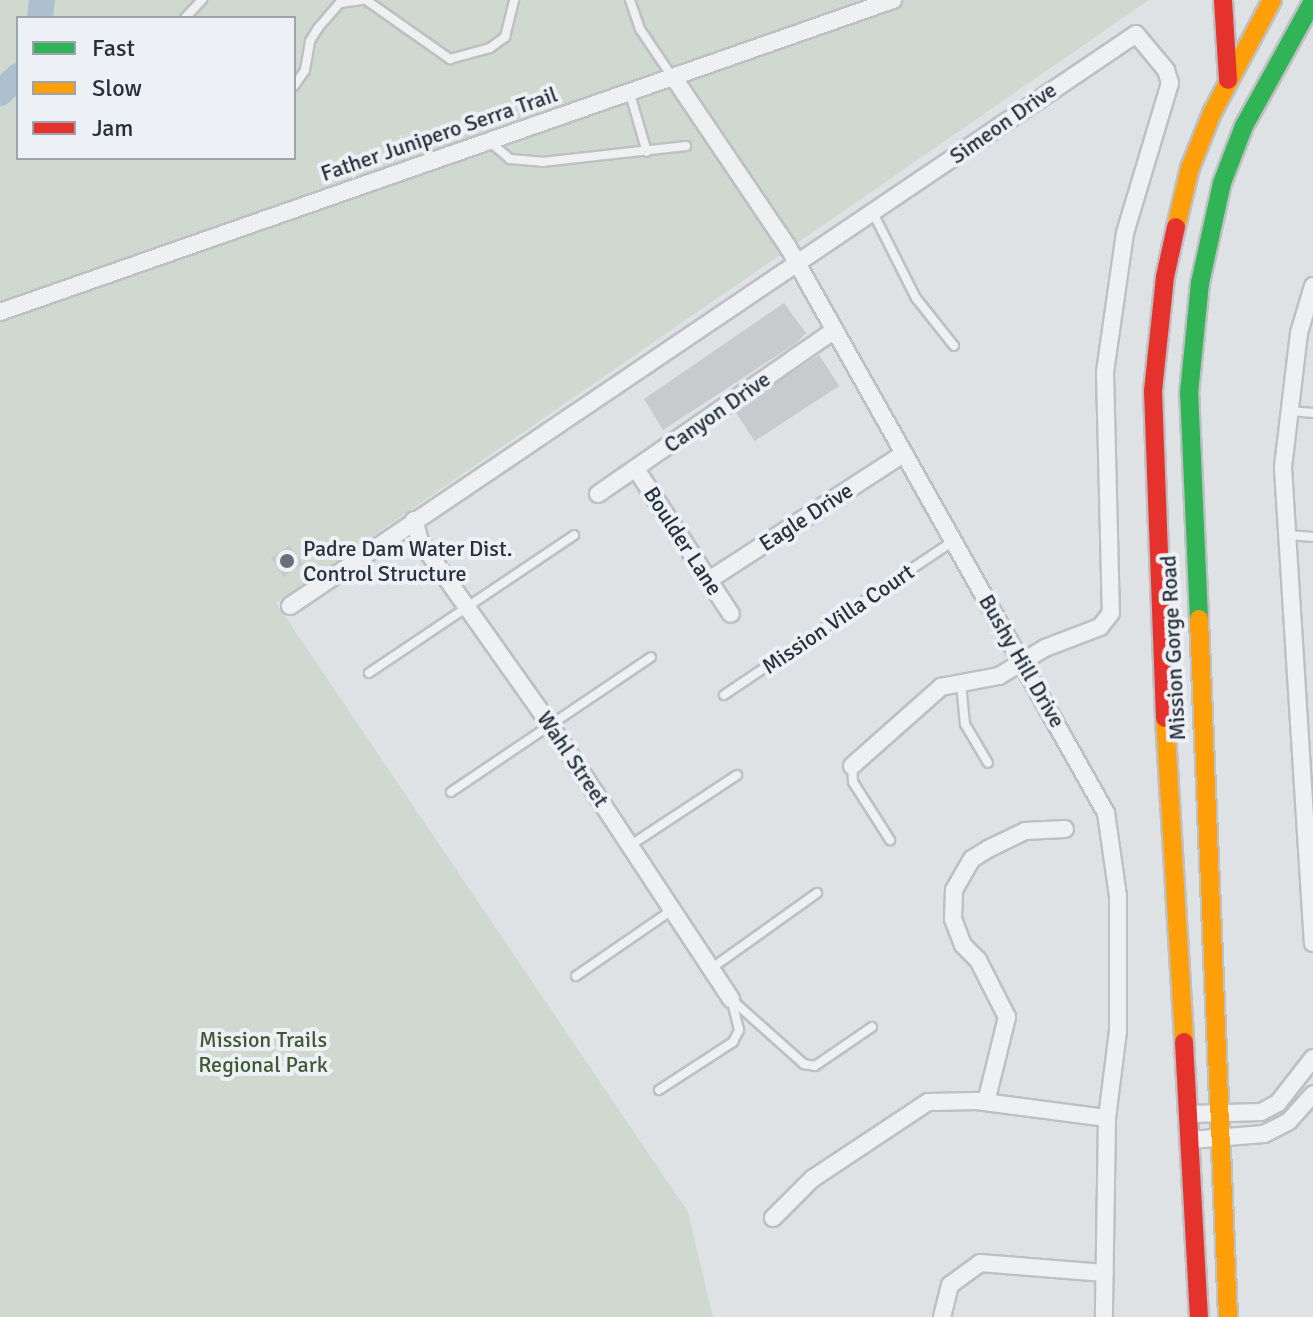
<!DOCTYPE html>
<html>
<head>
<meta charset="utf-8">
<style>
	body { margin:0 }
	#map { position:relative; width:1313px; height:1317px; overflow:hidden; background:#dfe2e5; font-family:Signika,sans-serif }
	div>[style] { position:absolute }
	.green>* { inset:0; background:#d0d9d0 }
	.river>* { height:26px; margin:-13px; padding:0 13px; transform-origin:13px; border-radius:13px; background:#adc0d0 }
	.building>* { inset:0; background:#c8cacd; transform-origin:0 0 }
	.roads { filter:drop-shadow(2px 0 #bec0c3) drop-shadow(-2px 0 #bec0c3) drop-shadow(0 2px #bec0c3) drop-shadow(0 -2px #bec0c3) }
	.lane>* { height:8px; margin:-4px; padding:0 4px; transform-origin:4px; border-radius:4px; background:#eff0f1 }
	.street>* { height:16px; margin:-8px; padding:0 8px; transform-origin:8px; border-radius:8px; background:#eff0f1 }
	.fast>* { height:18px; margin:-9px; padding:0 9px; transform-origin:9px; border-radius:9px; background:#30b455 }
	.slow>* { height:18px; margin:-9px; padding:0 9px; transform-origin:9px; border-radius:9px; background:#ff9f0a }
	.jam>* { height:18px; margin:-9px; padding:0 9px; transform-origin:9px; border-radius:9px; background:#e5322d }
	.dots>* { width:22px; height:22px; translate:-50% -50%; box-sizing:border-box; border:4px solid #edf1f5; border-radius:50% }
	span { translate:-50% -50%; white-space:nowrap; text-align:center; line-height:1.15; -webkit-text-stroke:8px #edf1f5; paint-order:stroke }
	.street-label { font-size:22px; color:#27313d }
	.poi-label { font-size:22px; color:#27313d }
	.left { translate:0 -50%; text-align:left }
	.park-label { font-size:22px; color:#3e5934 }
	.legend { position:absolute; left:16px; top:16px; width:280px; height:144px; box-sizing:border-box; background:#edf1f5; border:2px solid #9ea4ab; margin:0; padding:10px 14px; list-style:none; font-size:24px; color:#27313d }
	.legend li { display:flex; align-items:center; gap:16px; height:40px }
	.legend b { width:40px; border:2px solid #9ea4ab }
</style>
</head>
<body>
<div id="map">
	<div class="green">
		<i style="clip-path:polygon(evenodd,0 0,1149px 0,276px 603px,688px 1212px,713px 1317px,0 1317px,0 0,18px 18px,294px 18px,294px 158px,18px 158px,18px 18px)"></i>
	</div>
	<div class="river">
		<i style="left:40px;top:18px;width:18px;rotate:-84deg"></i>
		<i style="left:0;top:93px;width:25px;rotate:-43deg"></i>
	</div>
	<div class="building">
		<i style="clip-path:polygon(784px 303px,806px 333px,796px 343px,663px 430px,644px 399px)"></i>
		<i style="left:819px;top:355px;width:37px;height:101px;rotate:57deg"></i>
		<i style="left:290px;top:545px;width:23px;height:23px;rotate:56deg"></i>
	</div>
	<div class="roads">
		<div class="lane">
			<i style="left:366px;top:0;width:103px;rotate:35.1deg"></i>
			<i style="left:450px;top:59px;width:41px;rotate:-15.4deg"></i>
			<i style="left:490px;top:48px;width:19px;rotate:-36deg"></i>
			<i style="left:505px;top:37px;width:38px;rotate:-76deg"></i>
			<i style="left:630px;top:0;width:31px;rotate:71deg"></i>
			<i style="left:640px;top:29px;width:59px;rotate:56deg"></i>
			<i style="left:185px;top:18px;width:25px;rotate:-47deg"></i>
			<i style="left:294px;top:86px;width:19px;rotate:-55deg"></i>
			<i style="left:305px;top:70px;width:29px;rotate:-80deg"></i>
			<i style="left:310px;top:41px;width:15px;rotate:-58deg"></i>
			<i style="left:318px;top:28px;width:33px;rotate:-49deg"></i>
			<i style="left:340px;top:3px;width:22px;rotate:-8deg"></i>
			<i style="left:630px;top:94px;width:60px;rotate:73.7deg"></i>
			<i style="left:491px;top:143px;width:25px;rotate:40deg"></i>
			<i style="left:510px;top:159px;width:32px;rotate:5deg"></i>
			<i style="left:542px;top:162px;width:145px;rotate:-6.3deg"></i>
			<i style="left:873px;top:213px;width:95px;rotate:63.2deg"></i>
			<i style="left:916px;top:298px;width:61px;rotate:51.6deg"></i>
			<i style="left:1290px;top:411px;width:23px;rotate:5deg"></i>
			<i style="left:1289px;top:535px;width:24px;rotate:5deg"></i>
			<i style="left:369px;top:673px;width:247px;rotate:-33.9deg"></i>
			<i style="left:961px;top:684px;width:40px;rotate:84.3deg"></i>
			<i style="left:965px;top:724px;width:45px;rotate:59.5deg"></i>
			<i style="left:724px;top:695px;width:275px;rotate:-33.9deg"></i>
			<i style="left:852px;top:766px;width:16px;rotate:86deg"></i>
			<i style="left:853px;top:782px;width:69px;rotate:57.5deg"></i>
			<i style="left:451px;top:792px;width:241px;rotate:-34deg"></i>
			<i style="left:631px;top:845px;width:127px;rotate:-33.4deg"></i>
			<i style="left:712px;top:968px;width:129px;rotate:-35.5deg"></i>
			<i style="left:576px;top:976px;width:116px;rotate:-34.5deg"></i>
			<i style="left:731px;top:999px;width:98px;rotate:41.7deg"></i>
			<i style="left:804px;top:1064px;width:11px;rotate:10deg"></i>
			<i style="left:815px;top:1066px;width:69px;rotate:-34.4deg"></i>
			<i style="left:659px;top:1090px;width:88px;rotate:-33deg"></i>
			<i style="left:733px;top:1042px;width:13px;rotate:-63deg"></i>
			<i style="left:739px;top:1030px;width:29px;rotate:-104deg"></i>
		</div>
		<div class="street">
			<i style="left:674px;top:78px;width:204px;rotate:56deg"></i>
			<i style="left:788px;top:247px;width:649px;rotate:60.67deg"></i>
			<i style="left:1106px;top:813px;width:84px;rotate:81.8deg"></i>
			<i style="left:1118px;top:896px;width:135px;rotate:90deg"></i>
			<i style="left:1118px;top:1031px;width:88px;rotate:97.2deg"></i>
			<i style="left:1107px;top:1118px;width:199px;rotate:90.9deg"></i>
			<i style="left:1313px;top:286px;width:49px;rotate:106.6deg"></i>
			<i style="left:1299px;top:333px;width:136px;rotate:96.8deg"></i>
			<i style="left:1283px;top:468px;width:476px;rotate:86.4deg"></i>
			<i style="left:0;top:312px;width:946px;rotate:-19.26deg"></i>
			<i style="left:636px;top:469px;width:173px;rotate:56.8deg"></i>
			<i style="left:598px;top:494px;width:288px;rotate:-34.7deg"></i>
			<i style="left:414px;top:520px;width:22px;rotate:74deg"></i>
			<i style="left:420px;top:541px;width:227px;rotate:54.7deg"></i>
			<i style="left:551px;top:726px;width:327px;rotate:56.6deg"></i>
			<i style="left:709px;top:580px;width:231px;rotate:-33deg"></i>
			<i style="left:290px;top:606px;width:1021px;rotate:-34.06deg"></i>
			<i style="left:1136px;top:34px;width:47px;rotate:50.2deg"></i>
			<i style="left:1166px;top:70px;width:14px;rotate:73deg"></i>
			<i style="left:1170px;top:83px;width:157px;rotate:106.7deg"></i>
			<i style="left:1125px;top:233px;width:140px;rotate:98.2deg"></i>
			<i style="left:1105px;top:372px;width:241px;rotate:88.6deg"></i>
			<i style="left:1111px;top:613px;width:18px;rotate:128deg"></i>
			<i style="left:1100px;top:627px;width:59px;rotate:159.1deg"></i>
			<i style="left:1045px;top:648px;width:54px;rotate:148.7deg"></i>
			<i style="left:999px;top:676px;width:59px;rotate:169.3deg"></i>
			<i style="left:941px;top:687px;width:119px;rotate:138.4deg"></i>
			<i style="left:986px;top:1102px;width:88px;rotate:-76.1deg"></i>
			<i style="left:1007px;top:1017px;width:64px;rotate:-117deg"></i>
			<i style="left:978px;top:960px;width:21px;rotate:-135deg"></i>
			<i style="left:963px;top:945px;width:28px;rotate:-111deg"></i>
			<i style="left:953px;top:919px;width:29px;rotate:-88deg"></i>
			<i style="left:954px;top:890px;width:36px;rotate:-60deg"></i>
			<i style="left:972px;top:859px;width:19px;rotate:-32deg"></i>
			<i style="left:988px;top:849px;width:41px;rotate:-25.9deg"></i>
			<i style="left:1025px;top:831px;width:40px;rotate:-2.9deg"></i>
			<i style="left:1190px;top:1114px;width:71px;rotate:-1.6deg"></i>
			<i style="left:1261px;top:1112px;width:19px;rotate:-28deg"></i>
			<i style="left:1278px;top:1103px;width:57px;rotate:-52.1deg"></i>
			<i style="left:1191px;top:1140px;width:73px;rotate:-4.7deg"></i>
			<i style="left:1264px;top:1134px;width:28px;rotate:-27deg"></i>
			<i style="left:1289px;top:1121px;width:36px;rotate:-48deg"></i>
			<i style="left:773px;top:1218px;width:55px;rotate:-45deg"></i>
			<i style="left:812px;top:1179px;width:139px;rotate:-33.6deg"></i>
			<i style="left:928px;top:1102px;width:49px;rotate:-1.2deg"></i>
			<i style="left:977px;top:1101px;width:131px;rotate:7.5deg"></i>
			<i style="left:942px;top:1317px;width:33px;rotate:-76deg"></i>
			<i style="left:950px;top:1285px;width:37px;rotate:-36deg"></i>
			<i style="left:980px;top:1263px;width:125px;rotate:4.6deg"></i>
		</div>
		<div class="fast">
			<i style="left:1199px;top:619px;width:226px;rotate:-92.5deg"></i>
			<i style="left:1189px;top:393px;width:111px;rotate:-84.3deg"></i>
			<i style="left:1200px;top:283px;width:102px;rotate:-77.6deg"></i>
			<i style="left:1222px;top:183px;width:61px;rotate:-68.9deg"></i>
			<i style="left:1244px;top:126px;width:143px;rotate:-61.1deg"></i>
		</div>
		<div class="slow">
			<i style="left:1176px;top:227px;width:61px;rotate:-76.7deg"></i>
			<i style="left:1190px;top:168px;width:59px;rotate:-68.2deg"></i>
			<i style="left:1212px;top:113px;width:128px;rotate:-62deg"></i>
			<i style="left:1199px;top:619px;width:699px;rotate:87.62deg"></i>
			<i style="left:1165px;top:718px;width:325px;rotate:86.6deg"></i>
		</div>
		<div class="jam">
			<i style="left:1223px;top:0;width:80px;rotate:86.4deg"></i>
			<i style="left:1165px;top:718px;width:327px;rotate:-92.1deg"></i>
			<i style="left:1153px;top:391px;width:115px;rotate:-84deg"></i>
			<i style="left:1165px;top:277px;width:51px;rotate:-77.6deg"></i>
			<i style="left:1184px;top:1042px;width:275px;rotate:86.9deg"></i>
		</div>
	</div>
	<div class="dots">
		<i style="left:287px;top:561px;background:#676f78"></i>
	</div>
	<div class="street-label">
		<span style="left:1003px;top:123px;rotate:-35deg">Simeon Drive</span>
		<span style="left:439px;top:134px;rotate:-19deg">Father Junipero Serra Trail</span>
		<span style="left:717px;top:412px;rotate:-35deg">Canyon Drive</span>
		<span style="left:806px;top:517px;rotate:-33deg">Eagle Drive</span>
		<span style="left:683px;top:541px;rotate:57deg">Boulder Lane</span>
		<span style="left:838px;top:619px;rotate:-34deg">Mission Villa Court</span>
		<span style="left:1173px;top:648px;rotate:-93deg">Mission Gorge Road</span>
		<span style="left:1022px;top:661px;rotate:60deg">Bushy Hill Drive</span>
		<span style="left:573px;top:759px;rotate:56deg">Wahl Street</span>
	</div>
	<div class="poi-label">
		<span class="left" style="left:303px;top:561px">Padre Dam Water Dist.<br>Control Structure</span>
	</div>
	<div class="park-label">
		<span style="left:263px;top:1052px">Mission Trails<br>Regional Park</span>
	</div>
	<ul class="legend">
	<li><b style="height:10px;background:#30b455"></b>Fast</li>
	<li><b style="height:10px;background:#ff9f0a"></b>Slow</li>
	<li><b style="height:10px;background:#e5322d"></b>Jam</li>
	</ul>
</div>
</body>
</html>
